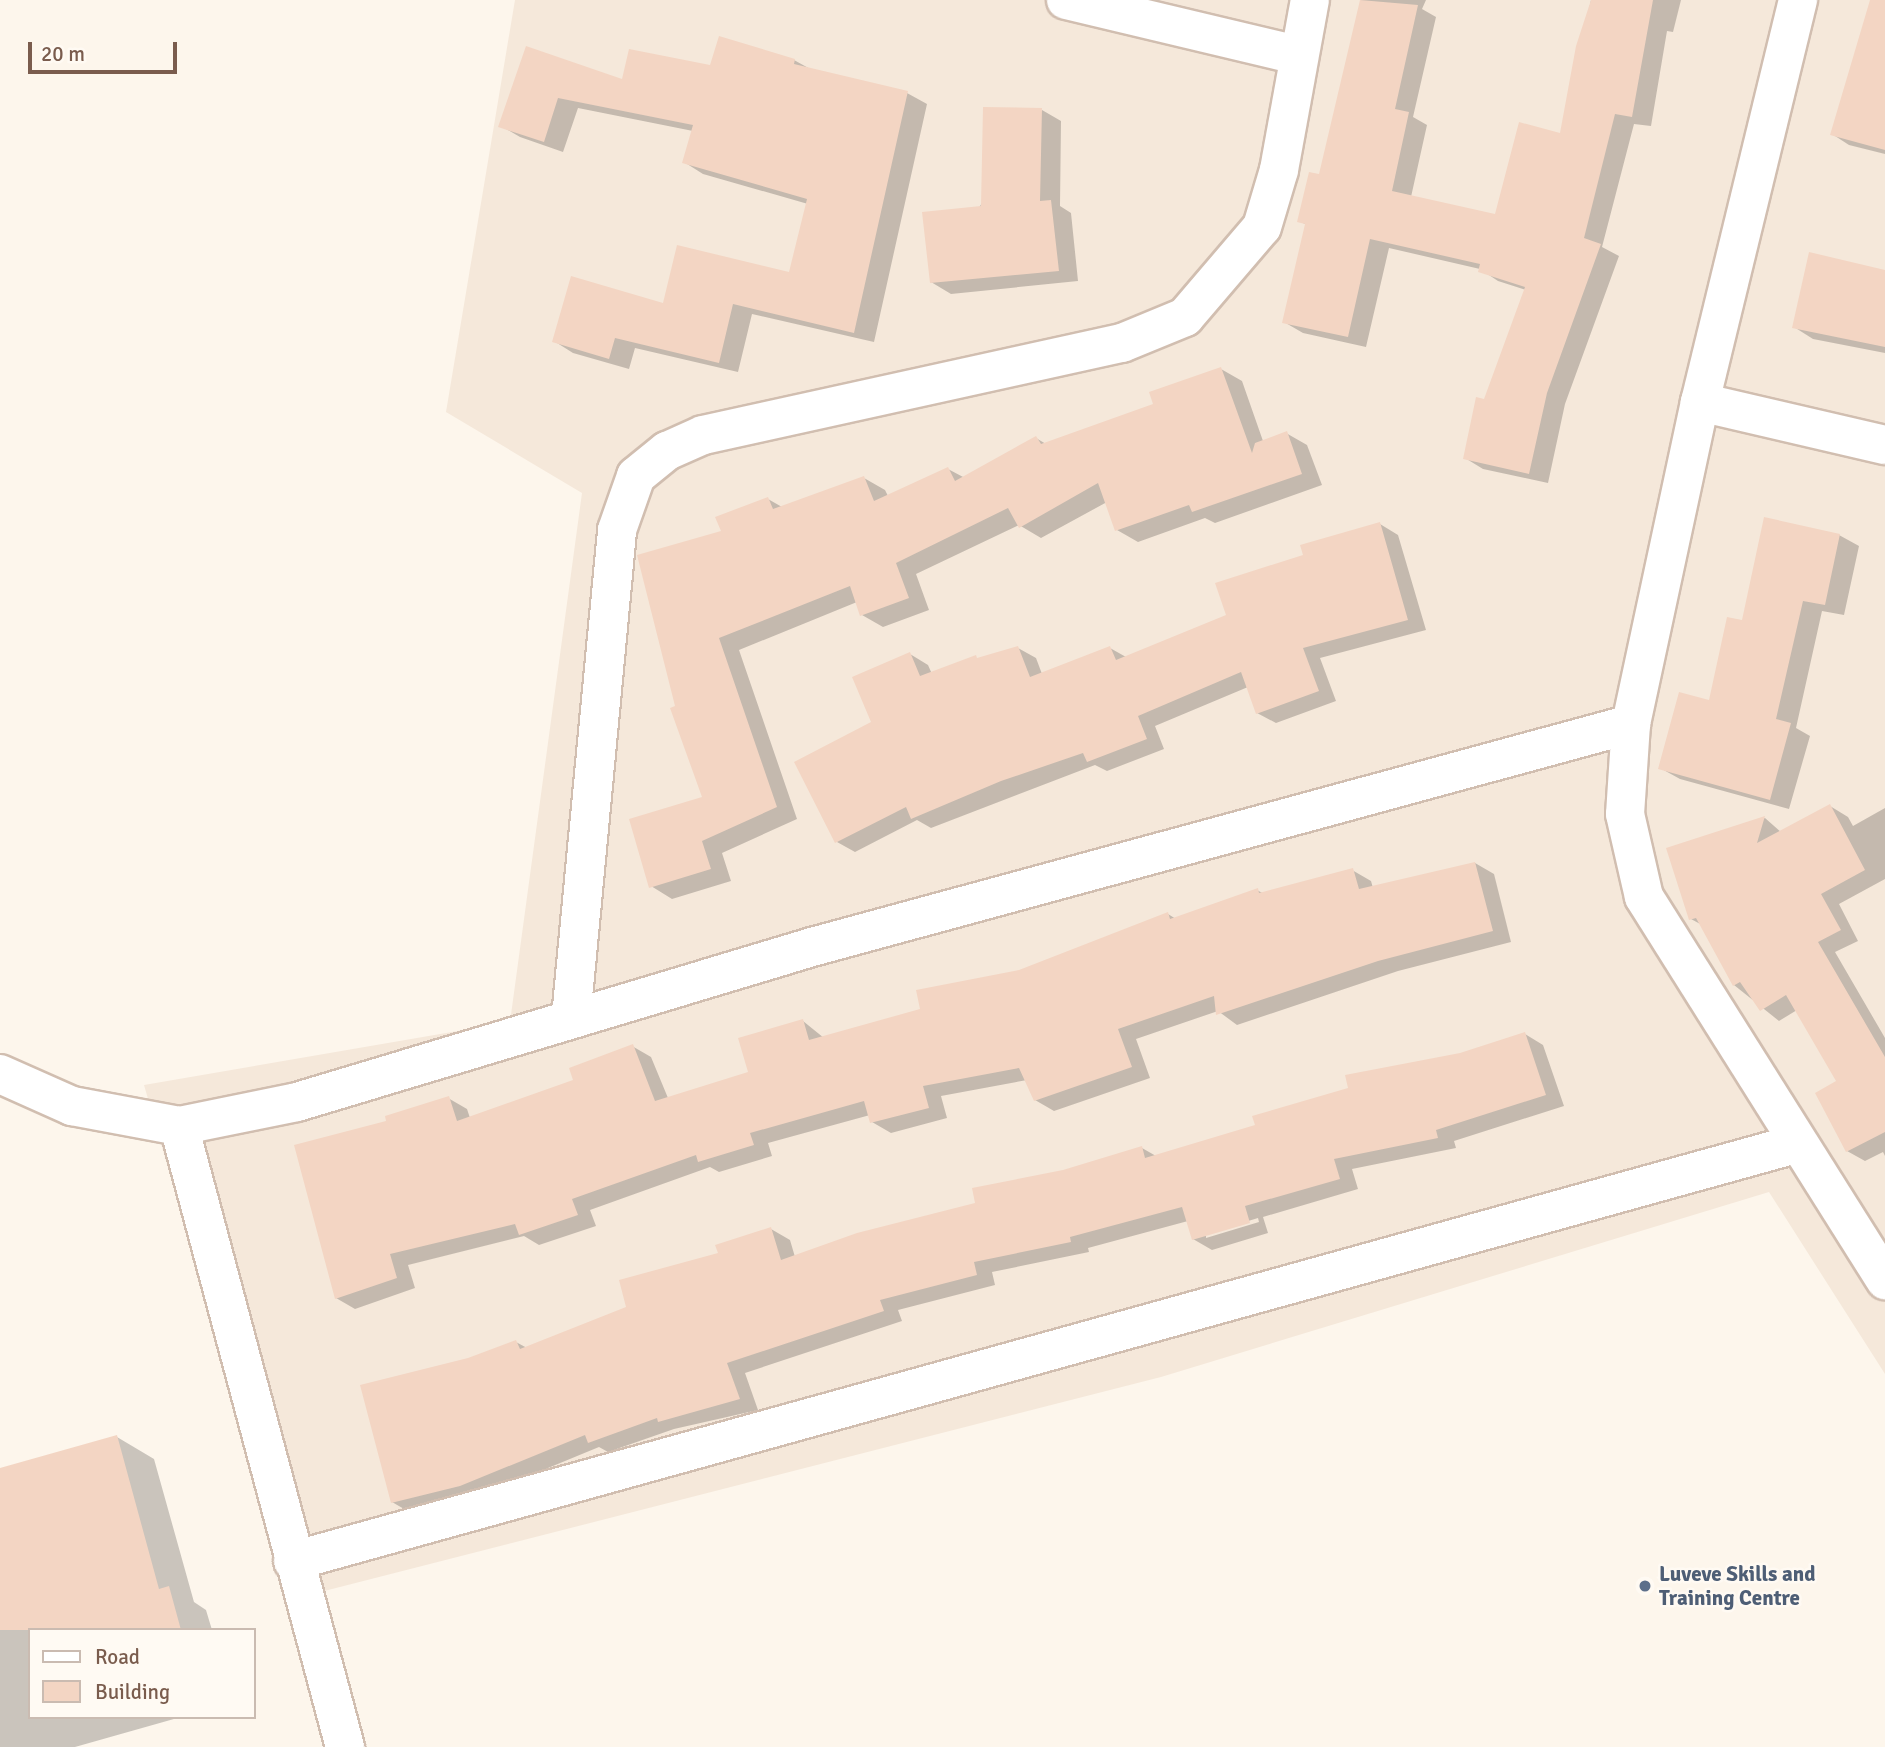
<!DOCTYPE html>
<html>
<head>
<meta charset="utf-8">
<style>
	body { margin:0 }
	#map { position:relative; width:1885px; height:1747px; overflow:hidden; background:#fdf6ec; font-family:Signika,sans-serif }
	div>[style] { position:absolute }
	.residential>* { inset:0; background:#f5e8da }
	.shadow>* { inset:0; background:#0003 }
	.building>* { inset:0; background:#f3d5c3 }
	.roads { filter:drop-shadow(2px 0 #d1beb0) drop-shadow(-2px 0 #d1beb0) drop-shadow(0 2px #d1beb0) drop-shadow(0 -2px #d1beb0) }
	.minor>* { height:38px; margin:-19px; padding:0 19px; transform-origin:19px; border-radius:19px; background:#fff }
	.dots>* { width:19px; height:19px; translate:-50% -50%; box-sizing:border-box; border:4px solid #fffaf3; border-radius:50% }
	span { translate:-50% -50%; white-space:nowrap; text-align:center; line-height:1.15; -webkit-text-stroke:5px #fffaf3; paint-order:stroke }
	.service-label { font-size:21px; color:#4e5e75; font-weight:700 }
	.left { translate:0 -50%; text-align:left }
	.legend { position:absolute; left:28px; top:1628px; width:228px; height:91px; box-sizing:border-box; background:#fffaf3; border:2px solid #cabbb1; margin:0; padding:9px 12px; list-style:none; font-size:21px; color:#7a5c4d }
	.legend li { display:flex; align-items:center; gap:14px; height:35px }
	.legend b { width:35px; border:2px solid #cabbb1 }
	.scale { position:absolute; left:28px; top:42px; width:149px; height:32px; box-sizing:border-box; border:4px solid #7a5c4d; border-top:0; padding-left:9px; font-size:21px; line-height:24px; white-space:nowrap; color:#7a5c4d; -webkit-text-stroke:5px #fffaf3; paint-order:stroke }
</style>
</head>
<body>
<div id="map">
	<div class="residential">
		<i style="clip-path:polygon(515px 0,1885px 0,1885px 1374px,1769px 1192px,1161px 1377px,293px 1599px,144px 1085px,510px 1022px,582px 493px,446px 412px)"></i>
	</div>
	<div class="shadow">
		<i style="clip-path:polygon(1361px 0,1426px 0,1422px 9px,1436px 17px,1413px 117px,1427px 125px,1411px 197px,1497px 216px,1562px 135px,1591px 0,1681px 0,1673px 32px,1667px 31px,1651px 126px,1634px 124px,1602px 247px,1619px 256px,1565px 404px,1548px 483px,1483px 469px,1465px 458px,1526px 290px,1498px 281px,1480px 269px,1389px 248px,1366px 347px,1303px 333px,1284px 322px,1307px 225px,1299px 221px,1321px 176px)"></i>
		<i style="clip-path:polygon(1885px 28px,1885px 154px,1849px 145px,1832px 134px)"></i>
		<i style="clip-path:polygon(528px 48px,624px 82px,794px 60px,812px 70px,907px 93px,927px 104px,874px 342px,752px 314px,738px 372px,635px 348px,629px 369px,573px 353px,554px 341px,790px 274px,808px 204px,703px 174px,684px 162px,693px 131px,578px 108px,563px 152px,520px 137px,501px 126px)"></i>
		<i style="clip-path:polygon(1042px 110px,1061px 121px,1060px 206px,1071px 213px,1078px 281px,951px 294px,931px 282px)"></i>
		<i style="clip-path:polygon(1885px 278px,1885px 353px,1813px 339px,1794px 327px)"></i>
		<i style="clip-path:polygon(1221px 369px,1242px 381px,1263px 441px,1286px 433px,1307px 445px,1322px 485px,1215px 523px,1205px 518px,1138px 542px,1117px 530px,1107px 502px,1041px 538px,1019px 525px,916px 574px,929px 610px,883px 627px,862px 615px,857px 602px,739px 650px,797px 819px,722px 853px,731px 881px,672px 899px,651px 886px,704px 798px,677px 707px,723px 532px,768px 499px,782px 507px,864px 478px,885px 490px,888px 496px,948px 469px,965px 478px,1036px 438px,1046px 444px,1155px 405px)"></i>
		<i style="clip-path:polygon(1380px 524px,1398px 535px,1426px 630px,1320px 658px,1336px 701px,1276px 723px,1257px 713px,1248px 687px,1155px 726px,1164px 749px,1107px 771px,1095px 765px,931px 828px,917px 820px,855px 852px,837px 842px,910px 654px,928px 665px,932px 674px,1018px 648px,1036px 658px,1042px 674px,1110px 648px,1126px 657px,1228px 616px,1305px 556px)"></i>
		<i style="clip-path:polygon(1839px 535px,1859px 546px,1844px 615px,1822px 611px,1796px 728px,1810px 736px,1789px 809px,1680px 779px,1660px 768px,1710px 703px,1743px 622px)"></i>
		<i style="clip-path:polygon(1830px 806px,1848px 817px,1853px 826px,1885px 808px,1885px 879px,1839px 904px,1858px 941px,1835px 952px,1885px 1038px,1885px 1156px,1883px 1152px,1865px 1161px,1847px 1151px,1838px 1082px,1797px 1010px,1779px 1021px,1734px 985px,1702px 925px,1691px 919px,1669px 849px,1765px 818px,1781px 832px)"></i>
		<i style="clip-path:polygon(1475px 863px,1494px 874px,1511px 942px,1398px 971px,1237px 1025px,1218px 1011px,1136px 1039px,1150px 1078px,1054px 1111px,1035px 1100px,1027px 1080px,941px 1096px,947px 1118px,891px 1133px,872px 1122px,870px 1115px,768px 1143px,772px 1156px,719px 1172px,710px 1167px,590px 1210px,596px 1226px,539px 1245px,524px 1236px,408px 1265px,415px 1288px,355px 1309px,336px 1298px,389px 1122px,448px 1098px,467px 1109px,470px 1118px,576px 1081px,632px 1046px,651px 1057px,668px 1098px,750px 1074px,803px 1021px,824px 1038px,922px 1010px,1168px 914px,1176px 919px,1257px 890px,1264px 894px,1352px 870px,1371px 881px,1373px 888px)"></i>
		<i style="clip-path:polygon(evenodd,1525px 1034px,1543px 1045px,1564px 1106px,1454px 1141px,1456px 1148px,1352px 1169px,1358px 1189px,1263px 1217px,1268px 1233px,1212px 1250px,1193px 1239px,1188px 1221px,1088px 1248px,1089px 1252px,992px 1272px,995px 1285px,898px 1310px,902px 1321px,745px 1373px,758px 1410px,674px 1429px,608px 1452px,599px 1447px,480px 1496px,411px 1513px,392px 1502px,469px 1360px,516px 1342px,527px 1348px,629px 1308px,771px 1229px,790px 1240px,795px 1257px,977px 1205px,1142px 1148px,1156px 1156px,1257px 1126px,1525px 1034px,1258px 1218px,1259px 1222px,1206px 1238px,1206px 1234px,1258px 1218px)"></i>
		<i style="clip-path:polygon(117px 1437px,154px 1459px,194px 1602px,206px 1610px,212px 1630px,30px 1630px,30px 1717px,181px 1717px,75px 1747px,0 1747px,0 1470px)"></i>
	</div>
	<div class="building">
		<i style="clip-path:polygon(1360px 0,1418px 5px,1395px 109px,1409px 112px,1392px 191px,1495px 214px,1519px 122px,1560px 133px,1576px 46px,1591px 0,1653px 0,1632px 117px,1615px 114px,1584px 238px,1601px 244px,1547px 393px,1529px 474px,1463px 459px,1476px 397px,1484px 399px,1525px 287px,1478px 272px,1480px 264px,1370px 239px,1348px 337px,1282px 323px,1305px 224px,1297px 222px,1309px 172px,1319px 174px)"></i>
		<i style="clip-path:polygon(1870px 0,1885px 0,1885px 150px,1830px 135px)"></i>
		<i style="clip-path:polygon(719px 36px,795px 59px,794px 64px,908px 91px,854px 333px,733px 304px,719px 363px,615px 338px,609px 359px,552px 342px,571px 276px,663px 303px,677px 245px,789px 272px,807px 199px,682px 163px,693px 125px,558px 98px,544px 142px,498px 127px,526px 46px,622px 79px,629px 49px,710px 65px)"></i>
		<i style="clip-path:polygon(983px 107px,1042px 108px,1040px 201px,1051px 200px,1059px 271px,930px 283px,922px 212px,981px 206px)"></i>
		<i style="clip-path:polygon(1809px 252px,1885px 270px,1885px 347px,1792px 328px)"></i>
		<i style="clip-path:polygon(1221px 367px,1252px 453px,1255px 443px,1287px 431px,1302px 474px,1192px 512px,1189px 505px,1115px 531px,1098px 483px,1019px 528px,1008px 508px,896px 563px,909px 598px,860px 616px,850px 586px,719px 638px,777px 807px,702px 841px,711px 869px,649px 888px,629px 819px,702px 797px,670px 708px,675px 706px,637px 555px,721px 531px,715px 517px,768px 497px,773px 509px,864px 476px,874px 501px,948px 467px,955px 481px,1036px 436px,1041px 444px,1153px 404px,1149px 392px)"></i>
		<i style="clip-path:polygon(1764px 517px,1840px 534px,1825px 605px,1803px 601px,1776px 719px,1791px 723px,1770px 800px,1658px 769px,1679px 692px,1709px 700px,1727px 617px,1742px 620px)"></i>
		<i style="clip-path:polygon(1380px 522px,1408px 620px,1303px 648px,1319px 691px,1256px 714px,1241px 672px,1138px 716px,1147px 739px,1087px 762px,1083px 753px,1001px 781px,911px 819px,906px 807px,835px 843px,794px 762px,871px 722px,852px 677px,910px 652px,920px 676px,976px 655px,977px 658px,1018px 646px,1030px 677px,1110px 646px,1116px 660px,1226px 615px,1215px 583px,1303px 555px,1300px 545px)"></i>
		<i style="clip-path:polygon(1830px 804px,1865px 870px,1821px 894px,1841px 930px,1818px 942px,1885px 1057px,1885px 1132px,1846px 1152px,1815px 1093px,1836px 1081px,1786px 995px,1760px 1011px,1740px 982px,1733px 986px,1696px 918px,1689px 920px,1666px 848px,1765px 816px,1757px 843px)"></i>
		<i style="clip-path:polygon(1475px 862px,1493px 931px,1378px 961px,1216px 1015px,1214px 996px,1118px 1029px,1132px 1067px,1034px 1101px,1019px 1068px,923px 1086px,929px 1108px,870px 1123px,864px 1101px,750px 1133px,754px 1145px,698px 1162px,696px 1155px,572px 1199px,578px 1215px,519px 1235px,515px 1224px,390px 1254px,397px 1278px,335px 1299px,294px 1145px,386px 1121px,385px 1116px,449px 1096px,457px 1121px,573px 1080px,569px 1068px,633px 1044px,655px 1101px,748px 1072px,738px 1038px,803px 1019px,809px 1040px,920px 1009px,916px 990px,1019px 970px,1168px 912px,1170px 919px,1258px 888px,1259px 893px,1353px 868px,1359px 889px)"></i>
		<i style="clip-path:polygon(1525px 1032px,1546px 1095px,1436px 1130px,1438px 1138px,1334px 1159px,1340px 1179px,1245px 1206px,1250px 1223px,1192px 1240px,1182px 1207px,1070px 1237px,1071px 1242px,974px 1262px,977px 1275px,880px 1300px,884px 1311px,727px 1363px,740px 1399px,658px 1422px,657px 1418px,588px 1443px,585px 1435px,460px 1486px,391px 1503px,360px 1385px,468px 1358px,516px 1340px,520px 1349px,626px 1307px,619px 1280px,718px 1253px,715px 1245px,771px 1227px,781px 1260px,857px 1233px,975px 1203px,972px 1188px,1063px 1170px,1142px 1146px,1145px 1158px,1255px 1125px,1252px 1116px,1348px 1088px,1345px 1075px,1460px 1053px)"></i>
		<i style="clip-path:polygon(117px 1435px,159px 1589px,169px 1586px,181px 1630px,0 1630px,0 1468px)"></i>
	</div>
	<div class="roads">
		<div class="minor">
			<i style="left:1066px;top:0;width:237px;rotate:13.4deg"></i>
			<i style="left:1798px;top:0;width:414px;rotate:103.7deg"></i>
			<i style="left:1700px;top:402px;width:329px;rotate:102.1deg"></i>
			<i style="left:1631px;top:724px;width:90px;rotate:93.8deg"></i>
			<i style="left:1625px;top:814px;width:85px;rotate:77.1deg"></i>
			<i style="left:1644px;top:897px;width:453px;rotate:57.8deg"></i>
			<i style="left:1700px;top:402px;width:190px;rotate:13.1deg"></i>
			<i style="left:571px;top:1018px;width:490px;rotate:-84.6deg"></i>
			<i style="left:617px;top:530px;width:57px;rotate:-70.6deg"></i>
			<i style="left:636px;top:476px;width:40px;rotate:-39deg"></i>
			<i style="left:667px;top:451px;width:39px;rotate:-24deg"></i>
			<i style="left:703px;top:435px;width:429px;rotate:-12.4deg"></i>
			<i style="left:1122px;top:343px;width:68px;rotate:-22.4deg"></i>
			<i style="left:1185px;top:317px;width:118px;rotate:-49.5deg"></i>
			<i style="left:1262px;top:227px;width:59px;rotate:-73.4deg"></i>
			<i style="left:1279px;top:170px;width:173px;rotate:-79.7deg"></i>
			<i style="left:0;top:1074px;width:79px;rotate:24deg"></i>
			<i style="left:72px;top:1106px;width:109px;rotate:10.6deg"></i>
			<i style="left:179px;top:1126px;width:120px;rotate:-11.5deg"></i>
			<i style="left:297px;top:1102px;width:538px;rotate:-16.75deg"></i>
			<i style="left:812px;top:947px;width:849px;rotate:-15.23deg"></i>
			<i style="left:179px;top:1126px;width:643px;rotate:75.03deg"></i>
			<i style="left:293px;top:1561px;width:1560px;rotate:-15.51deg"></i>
		</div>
	</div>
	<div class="dots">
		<i style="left:1645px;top:1586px;background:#5c6f8a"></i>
	</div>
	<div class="service-label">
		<span class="left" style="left:1659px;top:1586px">Luveve Skills and<br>Training Centre</span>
	</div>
	<ul class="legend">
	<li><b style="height:9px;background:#fff"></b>Road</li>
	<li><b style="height:19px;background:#f3d5c3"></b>Building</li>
	</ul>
	<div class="scale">20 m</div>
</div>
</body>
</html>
